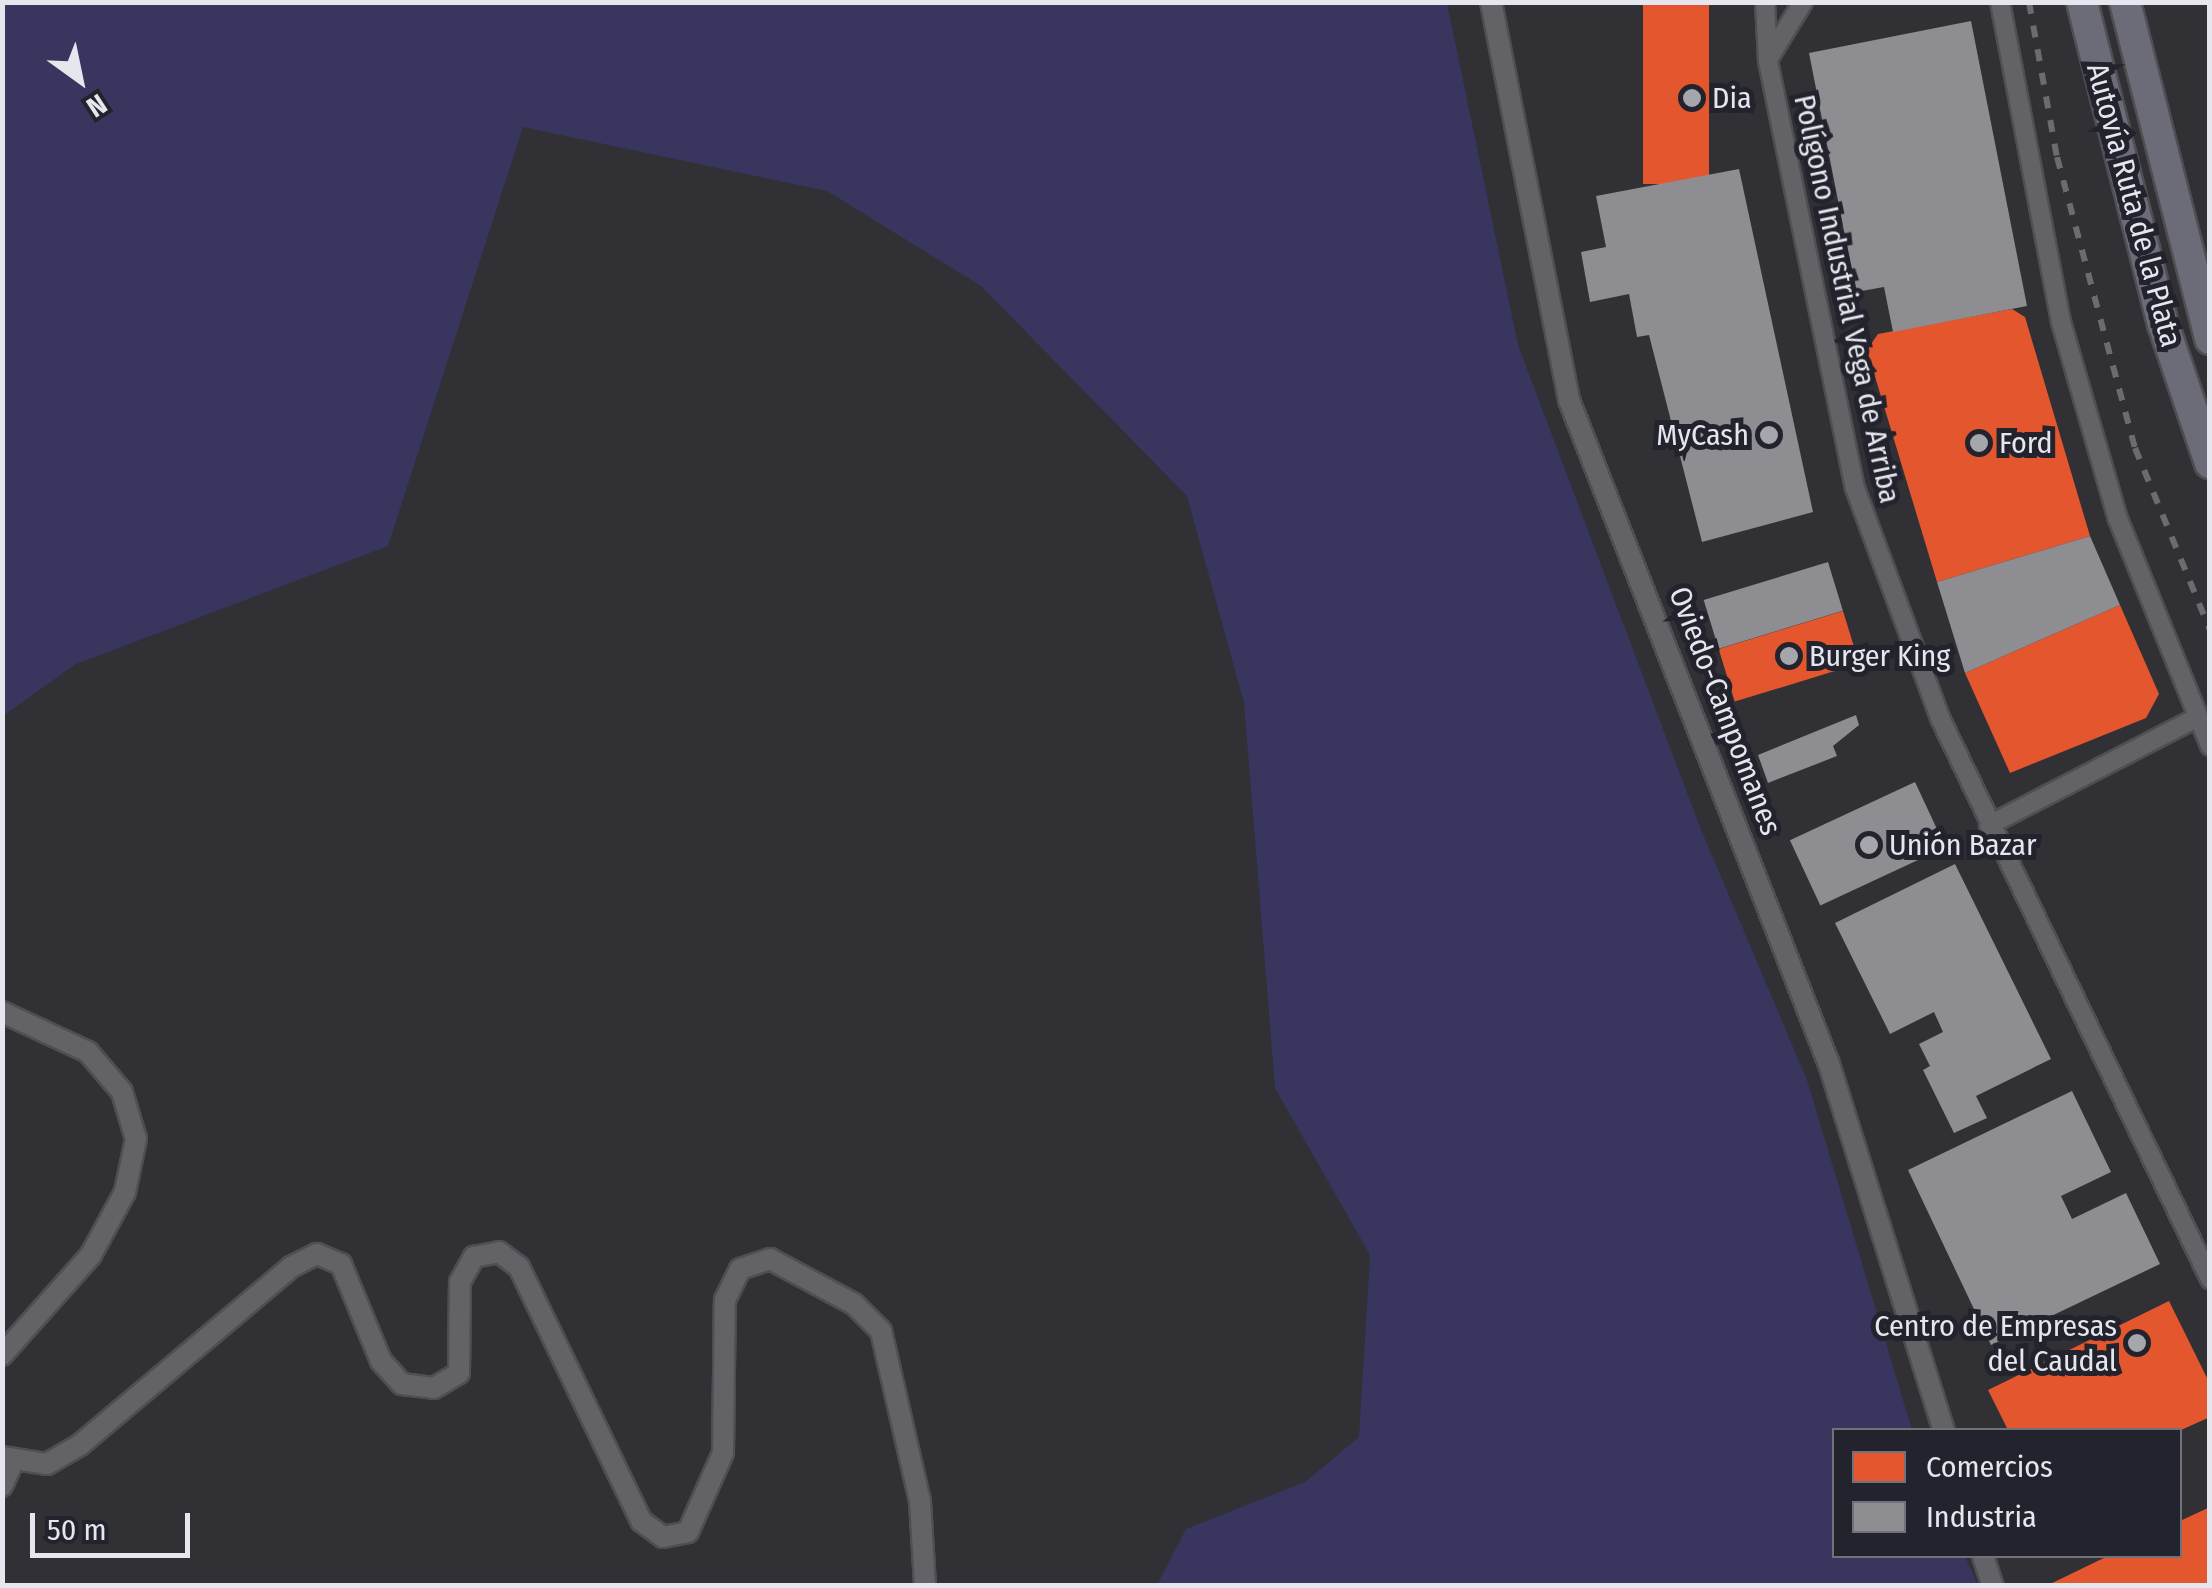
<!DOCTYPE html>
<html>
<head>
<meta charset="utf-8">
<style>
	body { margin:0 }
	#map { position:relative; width:2212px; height:1588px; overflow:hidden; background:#303035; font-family:"Fira Sans Condensed",sans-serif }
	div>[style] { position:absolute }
	.green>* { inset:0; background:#38355f }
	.shops>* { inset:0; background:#e4572e; transform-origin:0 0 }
	.industry>* { inset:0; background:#8d8d92; transform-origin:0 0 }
	.roads { filter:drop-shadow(2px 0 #4e4e53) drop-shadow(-2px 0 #4e4e53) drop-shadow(0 2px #4e4e53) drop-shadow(0 -2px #4e4e53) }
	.minor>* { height:18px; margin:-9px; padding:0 9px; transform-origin:9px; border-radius:9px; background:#636367 }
	.tertiary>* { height:20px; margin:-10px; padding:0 10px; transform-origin:10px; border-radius:10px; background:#636367 }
	.motorway>* { height:30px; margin:-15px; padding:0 15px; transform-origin:15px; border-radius:15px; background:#6c6c79 }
	.rail>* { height:6px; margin-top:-3px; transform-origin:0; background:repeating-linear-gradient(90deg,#6c6c70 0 12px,transparent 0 24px) }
	.dots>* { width:28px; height:28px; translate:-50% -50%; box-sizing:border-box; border:5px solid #23232e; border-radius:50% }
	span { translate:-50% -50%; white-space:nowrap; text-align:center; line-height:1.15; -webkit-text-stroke:10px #23232e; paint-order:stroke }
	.poi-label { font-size:30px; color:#e6e6ee }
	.left { translate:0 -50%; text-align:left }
	.right { translate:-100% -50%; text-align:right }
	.street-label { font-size:30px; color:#e6e6ee }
	.frame { position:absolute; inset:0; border:5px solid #e6e6ee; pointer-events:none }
	.legend { position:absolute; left:1832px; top:1428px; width:350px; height:130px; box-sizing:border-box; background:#23232e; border:2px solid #71717b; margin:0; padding:12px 18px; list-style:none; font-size:30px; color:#e6e6ee }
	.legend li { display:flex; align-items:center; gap:20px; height:50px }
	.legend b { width:50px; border:2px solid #71717b }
	.north { position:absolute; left:30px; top:30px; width:100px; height:100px; -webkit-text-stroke:8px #23232e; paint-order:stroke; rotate:147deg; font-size:28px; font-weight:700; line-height:40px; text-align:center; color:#e6e6ee }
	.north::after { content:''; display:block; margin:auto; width:35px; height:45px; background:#e6e6ee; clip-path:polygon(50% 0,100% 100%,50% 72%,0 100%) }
	.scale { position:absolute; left:30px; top:1513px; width:160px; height:45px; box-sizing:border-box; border:5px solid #e6e6ee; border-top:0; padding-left:12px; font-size:30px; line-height:35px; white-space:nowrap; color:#e6e6ee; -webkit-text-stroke:8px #23232e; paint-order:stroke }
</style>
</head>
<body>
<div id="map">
	<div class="green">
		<i style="clip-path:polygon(3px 2px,1447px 3px,1518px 345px,1700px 827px,1807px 1080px,1912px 1430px,1834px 1430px,1834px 1556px,1965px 1556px,1978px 1585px,1157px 1585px,1186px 1529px,1305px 1482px,1359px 1437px,1370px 1255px,1275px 1088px,1244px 703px,1187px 496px,981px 286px,827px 191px,523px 127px,388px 546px,76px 664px,3px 716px)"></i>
	</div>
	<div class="shops">
		<i style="left:1643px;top:2px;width:66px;height:182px"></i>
		<i style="clip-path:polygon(2012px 309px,2025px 317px,2090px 536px,1937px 582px,1867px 350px,1878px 334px)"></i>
		<i style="clip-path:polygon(2120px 605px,2159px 694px,2146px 718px,2010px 773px,1965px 673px)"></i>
		<i style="left:1843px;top:611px;width:55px;height:130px;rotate:73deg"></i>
		<i style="clip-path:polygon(2169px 1301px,2210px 1384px,2210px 1417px,2181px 1430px,2008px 1430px,1988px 1390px)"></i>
		<i style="clip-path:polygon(2210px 1507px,2210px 1586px,2046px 1586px,2108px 1556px,2180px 1556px,2180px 1521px)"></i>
	</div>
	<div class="industry">
		<i style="clip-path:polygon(1971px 21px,2027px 306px,1893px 332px,1884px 287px,1856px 292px,1809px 53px)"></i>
		<i style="clip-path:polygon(1739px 169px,1813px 512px,1702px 542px,1649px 335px,1637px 337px,1629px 294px,1590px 302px,1581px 252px,1606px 247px,1596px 196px)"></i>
		<i style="clip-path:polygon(2090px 536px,2120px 605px,1965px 673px,1937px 582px)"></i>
		<i style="left:1828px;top:562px;width:51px;height:130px;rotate:73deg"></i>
		<i style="clip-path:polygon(1856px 715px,1859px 725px,1833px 746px,1837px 756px,1768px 783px,1758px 755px)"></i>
		<i style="left:1915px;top:782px;width:72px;height:138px;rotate:65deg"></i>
		<i style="clip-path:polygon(1955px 864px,2051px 1059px,1976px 1096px,1987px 1118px,1954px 1133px,1923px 1070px,1930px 1066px,1919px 1044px,1943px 1032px,1934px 1012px,1890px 1034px,1835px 923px)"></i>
		<i style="clip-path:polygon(2072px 1091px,2111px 1172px,2061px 1196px,2072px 1219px,2126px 1193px,2160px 1264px,1991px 1345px,1908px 1170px)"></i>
	</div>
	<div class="roads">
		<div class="minor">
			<i style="left:1765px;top:2px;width:59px;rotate:87.1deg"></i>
			<i style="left:1768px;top:61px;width:436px;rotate:78.5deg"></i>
			<i style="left:1855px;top:488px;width:245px;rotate:69.7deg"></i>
			<i style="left:1940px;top:718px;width:623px;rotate:64.3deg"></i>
			<i style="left:2000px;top:2px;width:326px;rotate:79.2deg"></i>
			<i style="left:2061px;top:322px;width:205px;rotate:73.9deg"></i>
			<i style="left:2118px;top:519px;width:245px;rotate:67.9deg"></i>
			<i style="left:1770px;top:56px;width:63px;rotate:-58.6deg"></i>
			<i style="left:1989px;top:825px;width:233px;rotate:-27.3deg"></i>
		</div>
		<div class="tertiary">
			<i style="left:1491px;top:2px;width:406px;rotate:78.9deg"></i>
			<i style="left:1569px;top:400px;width:713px;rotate:68.62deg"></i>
			<i style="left:1829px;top:1064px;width:384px;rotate:72.6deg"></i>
			<i style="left:2px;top:1012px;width:95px;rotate:24.9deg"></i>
			<i style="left:88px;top:1052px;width:52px;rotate:49.6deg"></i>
			<i style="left:122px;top:1092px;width:49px;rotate:73.4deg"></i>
			<i style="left:136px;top:1139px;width:54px;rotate:101.7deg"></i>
			<i style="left:125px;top:1192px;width:72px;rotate:118.4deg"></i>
			<i style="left:91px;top:1255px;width:134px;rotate:131.7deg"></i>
			<i style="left:2px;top:1457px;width:46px;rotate:8.8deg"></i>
			<i style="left:47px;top:1464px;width:39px;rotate:-30deg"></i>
			<i style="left:81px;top:1444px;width:275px;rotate:-40.1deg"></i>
			<i style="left:291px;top:1267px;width:29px;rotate:-27deg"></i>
			<i style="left:317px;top:1254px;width:26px;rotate:23deg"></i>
			<i style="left:341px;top:1264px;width:105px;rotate:67.6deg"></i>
			<i style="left:381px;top:1361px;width:31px;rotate:48deg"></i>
			<i style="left:402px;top:1384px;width:32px;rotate:7deg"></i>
			<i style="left:434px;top:1388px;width:29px;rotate:-31deg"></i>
			<i style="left:459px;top:1373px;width:91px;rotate:-89.4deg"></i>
			<i style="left:460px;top:1282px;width:29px;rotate:-61deg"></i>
			<i style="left:474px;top:1257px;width:25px;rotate:-11deg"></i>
			<i style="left:499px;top:1252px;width:25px;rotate:37deg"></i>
			<i style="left:519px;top:1267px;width:282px;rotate:64.3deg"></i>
			<i style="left:641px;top:1521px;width:27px;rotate:36deg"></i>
			<i style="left:663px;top:1537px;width:25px;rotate:-11deg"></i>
			<i style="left:688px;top:1532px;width:86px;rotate:-66.1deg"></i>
			<i style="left:723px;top:1453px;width:153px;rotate:-89.3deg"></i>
			<i style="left:725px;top:1300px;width:34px;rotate:-64deg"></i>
			<i style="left:740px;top:1269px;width:32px;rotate:-18deg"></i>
			<i style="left:770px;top:1259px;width:95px;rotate:28.2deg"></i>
			<i style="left:854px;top:1304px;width:38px;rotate:45deg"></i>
			<i style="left:881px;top:1331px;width:174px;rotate:77.1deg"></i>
			<i style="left:920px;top:1501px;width:85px;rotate:86.6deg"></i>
			<i style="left:2px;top:1486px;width:24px;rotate:-66deg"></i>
			<i style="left:1983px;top:1556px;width:32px;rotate:72deg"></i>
		</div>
		<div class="motorway">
			<i style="left:2082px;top:2px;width:332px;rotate:75.9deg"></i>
			<i style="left:2163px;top:324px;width:147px;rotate:71.3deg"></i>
			<i style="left:2125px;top:2px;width:348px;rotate:75.8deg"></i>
		</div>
	</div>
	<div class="rail">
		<i style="left:2029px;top:2px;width:158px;rotate:79.8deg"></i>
		<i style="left:2057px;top:157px;width:301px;rotate:75deg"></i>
		<i style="left:2135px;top:448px;width:197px;rotate:67.6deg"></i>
	</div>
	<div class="dots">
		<i style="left:1692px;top:98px;background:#a6a6ad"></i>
		<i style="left:1769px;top:435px;background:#a6a6ad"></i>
		<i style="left:1979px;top:443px;background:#a6a6ad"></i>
		<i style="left:1789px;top:656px;background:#a6a6ad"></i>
		<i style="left:1869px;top:845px;background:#a6a6ad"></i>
		<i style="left:2137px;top:1343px;background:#a6a6ad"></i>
	</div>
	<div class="poi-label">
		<span class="left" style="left:1712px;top:98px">Dia</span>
		<span class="right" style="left:1749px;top:435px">MyCash</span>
		<span class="left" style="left:1999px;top:443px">Ford</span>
		<span class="left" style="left:1809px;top:656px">Burger King</span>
		<span class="left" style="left:1889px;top:845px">Unión Bazar</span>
		<span class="right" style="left:2117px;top:1343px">Centro de Empresas<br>del Caudal</span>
	</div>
	<div class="street-label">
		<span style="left:2134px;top:205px;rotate:75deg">Autovía Ruta de la Plata</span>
		<span style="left:1847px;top:299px;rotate:78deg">Polígono Industrial Vega de Arriba</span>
		<span style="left:1725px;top:711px;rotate:69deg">Oviedo-Campomanes</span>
	</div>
	<div class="frame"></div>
	<ul class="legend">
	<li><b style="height:28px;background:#e4572e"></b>Comercios</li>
	<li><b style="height:28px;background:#8d8d92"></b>Industria</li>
	</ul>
	<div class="north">N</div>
	<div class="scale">50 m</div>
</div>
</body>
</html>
